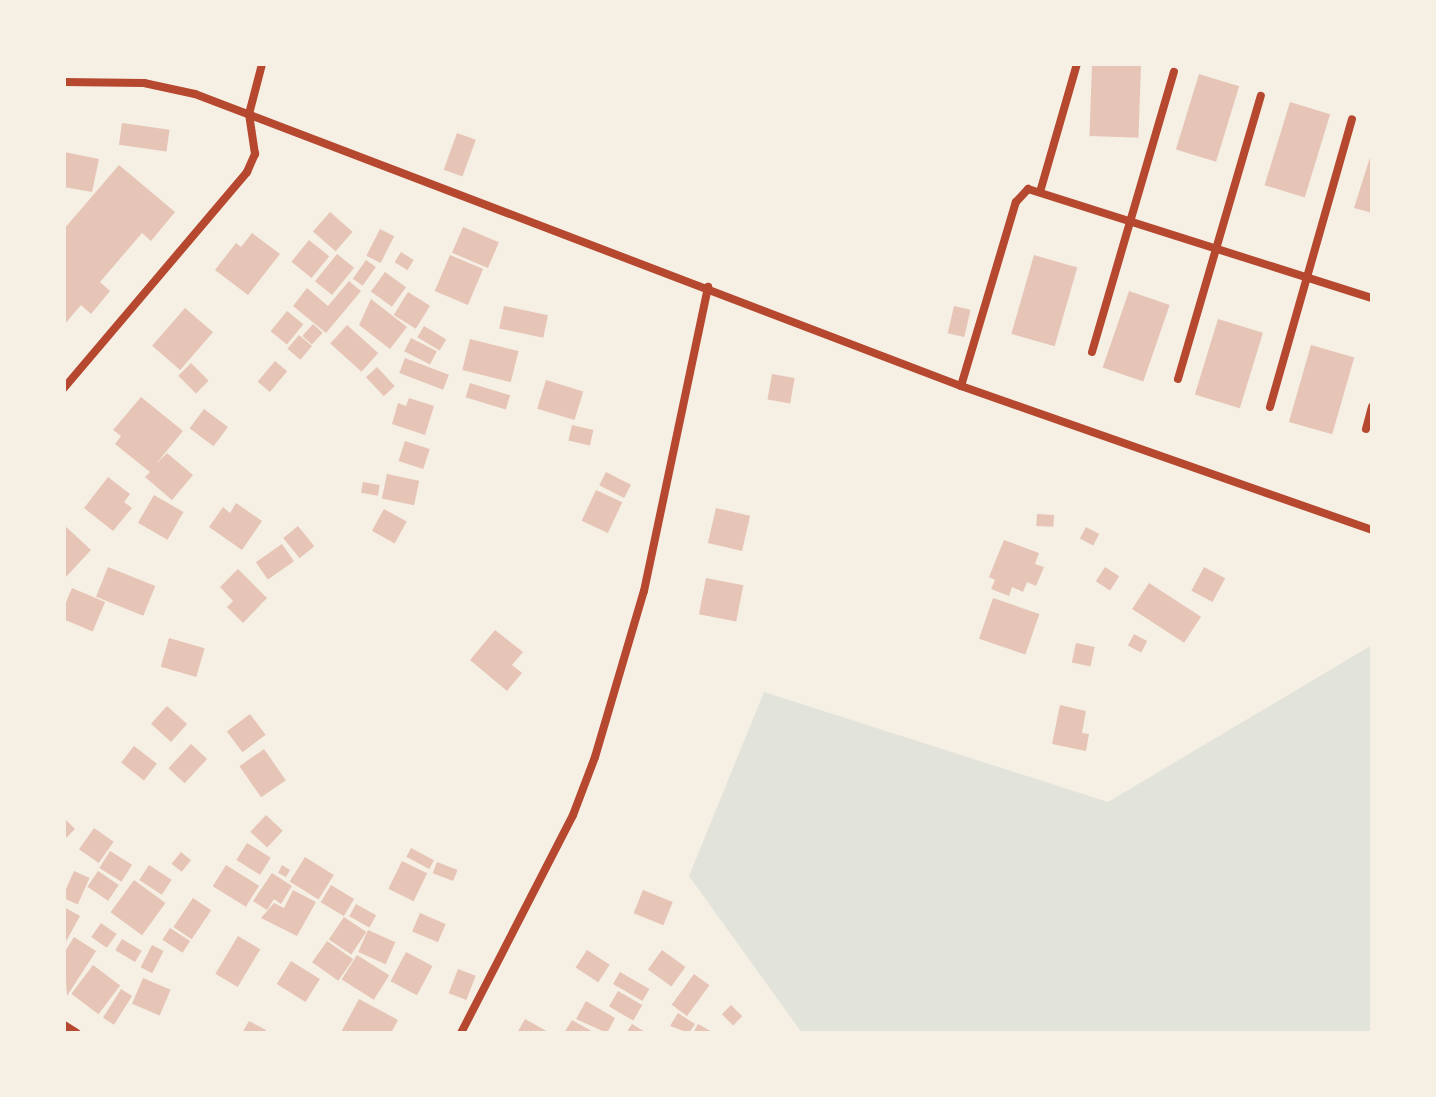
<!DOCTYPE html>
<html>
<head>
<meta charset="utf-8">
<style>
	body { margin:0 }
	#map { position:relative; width:1436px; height:1097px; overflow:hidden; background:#f6efe4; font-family:"PT Serif",serif }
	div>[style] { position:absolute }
	.green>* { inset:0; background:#e2e4dc }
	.building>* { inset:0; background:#e6c5b7; transform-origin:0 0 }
	.minor>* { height:8px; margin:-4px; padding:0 4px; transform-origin:4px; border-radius:4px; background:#b5482f }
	span { translate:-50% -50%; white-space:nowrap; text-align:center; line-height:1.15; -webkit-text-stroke:8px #f6efe4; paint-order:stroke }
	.frame { position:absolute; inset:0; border:66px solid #f6efe4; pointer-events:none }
</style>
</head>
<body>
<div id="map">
	<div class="green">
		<i style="clip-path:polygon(1372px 645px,1372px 1033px,802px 1033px,689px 876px,764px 692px,1108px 802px)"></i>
	</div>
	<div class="building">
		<i style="left:1092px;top:64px;width:49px;height:72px;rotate:2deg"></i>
		<i style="left:1199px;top:74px;width:42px;height:79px;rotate:17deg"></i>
		<i style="left:1290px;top:102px;width:42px;height:87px;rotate:17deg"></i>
		<i style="left:122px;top:123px;width:48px;height:22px;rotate:8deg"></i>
		<i style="left:457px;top:133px;width:20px;height:39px;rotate:20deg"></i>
		<i style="clip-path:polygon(1372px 151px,1372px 213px,1354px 208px)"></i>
		<i style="clip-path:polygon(64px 152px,99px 159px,92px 192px,64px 187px)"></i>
		<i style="clip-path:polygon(119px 165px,175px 212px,151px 241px,142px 233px,100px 282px,110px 291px,91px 314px,81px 305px,64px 325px,64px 229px)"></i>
		<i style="left:330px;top:212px;width:30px;height:26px;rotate:41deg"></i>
		<i style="left:463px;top:227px;width:39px;height:28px;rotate:23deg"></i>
		<i style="left:380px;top:229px;width:16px;height:30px;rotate:27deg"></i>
		<i style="clip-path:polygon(252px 233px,280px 254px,248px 295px,215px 270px,236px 243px,241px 247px)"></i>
		<i style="left:309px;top:240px;width:26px;height:28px;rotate:39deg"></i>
		<i style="left:401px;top:252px;width:15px;height:12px;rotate:32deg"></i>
		<i style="left:337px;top:254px;width:22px;height:35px;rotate:39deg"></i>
		<i style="left:450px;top:255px;width:36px;height:39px;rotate:23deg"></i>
		<i style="left:1034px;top:255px;width:45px;height:82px;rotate:16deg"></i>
		<i style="left:366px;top:260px;width:12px;height:23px;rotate:35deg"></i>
		<i style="left:385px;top:272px;width:26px;height:24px;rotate:36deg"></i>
		<i style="clip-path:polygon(349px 281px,361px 291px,326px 333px,293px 306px,307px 288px,328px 306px)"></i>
		<i style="left:1129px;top:291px;width:43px;height:81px;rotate:19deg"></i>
		<i style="left:408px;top:292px;width:26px;height:27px;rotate:32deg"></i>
		<i style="clip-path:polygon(371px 299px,407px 327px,390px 349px,359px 325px)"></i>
		<i style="left:504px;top:306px;width:45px;height:23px;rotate:12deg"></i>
		<i style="left:954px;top:306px;width:17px;height:28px;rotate:13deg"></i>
		<i style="left:185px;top:308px;width:37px;height:50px;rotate:41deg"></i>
		<i style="left:287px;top:311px;width:21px;height:26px;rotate:39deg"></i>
		<i style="left:1218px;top:319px;width:47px;height:79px;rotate:17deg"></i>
		<i style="left:313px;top:324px;width:13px;height:16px;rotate:42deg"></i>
		<i style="left:347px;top:325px;width:42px;height:25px;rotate:42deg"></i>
		<i style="left:424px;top:326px;width:26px;height:13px;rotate:31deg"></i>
		<i style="left:299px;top:335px;width:17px;height:18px;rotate:40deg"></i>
		<i style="left:411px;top:338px;width:29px;height:15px;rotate:27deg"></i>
		<i style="left:470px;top:339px;width:50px;height:32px;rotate:14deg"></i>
		<i style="left:1311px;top:345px;width:45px;height:80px;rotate:16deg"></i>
		<i style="left:405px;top:358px;width:47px;height:16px;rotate:21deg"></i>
		<i style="left:275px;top:361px;width:16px;height:27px;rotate:40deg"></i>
		<i style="left:191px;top:363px;width:25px;height:18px;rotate:45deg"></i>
		<i style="left:377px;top:367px;width:26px;height:15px;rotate:47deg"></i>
		<i style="left:772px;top:374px;width:23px;height:26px;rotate:10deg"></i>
		<i style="left:546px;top:380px;width:39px;height:30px;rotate:17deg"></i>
		<i style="left:470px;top:383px;width:42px;height:15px;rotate:17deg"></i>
		<i style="clip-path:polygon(141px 397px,183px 431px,156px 464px,167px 453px,193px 475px,172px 500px,145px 477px,150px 472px,115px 444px,121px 436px,113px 430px)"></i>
		<i style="clip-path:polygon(409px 398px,434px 406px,425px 435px,392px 424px,398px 403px,406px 406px)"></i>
		<i style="left:204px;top:409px;width:30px;height:24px;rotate:37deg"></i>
		<i style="left:572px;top:425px;width:22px;height:16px;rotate:13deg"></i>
		<i style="left:405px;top:441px;width:26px;height:21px;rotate:18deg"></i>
		<i style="left:606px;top:472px;width:28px;height:15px;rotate:27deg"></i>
		<i style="left:387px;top:474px;width:33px;height:25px;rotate:12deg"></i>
		<i style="clip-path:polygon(108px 477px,130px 494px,124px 502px,132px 508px,113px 531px,84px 508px)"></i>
		<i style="left:363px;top:482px;width:17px;height:11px;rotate:10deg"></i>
		<i style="left:596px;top:490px;width:29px;height:34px;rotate:25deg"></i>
		<i style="left:154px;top:495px;width:34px;height:32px;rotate:30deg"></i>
		<i style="clip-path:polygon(236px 503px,262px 521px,242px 550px,209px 527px,223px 507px,230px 513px)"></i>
		<i style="left:716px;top:508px;width:35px;height:36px;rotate:13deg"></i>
		<i style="left:384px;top:509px;width:26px;height:25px;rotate:29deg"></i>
		<i style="left:1037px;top:514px;width:17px;height:12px;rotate:3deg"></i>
		<i style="clip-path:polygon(64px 525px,91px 550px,64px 579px)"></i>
		<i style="left:298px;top:526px;width:26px;height:19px;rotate:51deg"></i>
		<i style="left:1086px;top:527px;width:15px;height:13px;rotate:28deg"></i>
		<i style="clip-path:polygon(1004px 540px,1039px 553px,1035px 564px,1044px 567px,1036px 586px,1027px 582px,1023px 592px,1012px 587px,1009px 596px,991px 589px,995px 580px,989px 577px)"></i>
		<i style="left:282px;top:544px;width:21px;height:32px;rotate:55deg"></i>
		<i style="left:108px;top:567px;width:51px;height:32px;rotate:22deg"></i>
		<i style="left:1105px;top:567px;width:17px;height:17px;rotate:33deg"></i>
		<i style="left:1204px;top:567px;width:24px;height:27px;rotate:28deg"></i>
		<i style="clip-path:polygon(238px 569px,267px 598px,243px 623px,227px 607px,233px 601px,220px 587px)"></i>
		<i style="left:706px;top:578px;width:38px;height:37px;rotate:11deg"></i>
		<i style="left:1149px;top:583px;width:62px;height:31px;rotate:33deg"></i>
		<i style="left:72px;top:588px;width:36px;height:32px;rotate:23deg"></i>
		<i style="left:993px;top:598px;width:49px;height:43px;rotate:19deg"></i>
		<i style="clip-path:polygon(495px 630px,523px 652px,512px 665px,522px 673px,507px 691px,470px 660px)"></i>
		<i style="left:1134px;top:634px;width:15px;height:13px;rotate:28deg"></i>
		<i style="left:169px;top:638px;width:37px;height:30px;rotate:16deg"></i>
		<i style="left:1076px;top:643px;width:19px;height:20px;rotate:12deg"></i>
		<i style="clip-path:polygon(1060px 705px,1086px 711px,1082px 733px,1089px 734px,1086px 751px,1052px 744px)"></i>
		<i style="left:167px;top:706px;width:27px;height:24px;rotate:42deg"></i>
		<i style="left:250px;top:714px;width:26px;height:29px;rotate:53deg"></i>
		<i style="left:191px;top:744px;width:22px;height:33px;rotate:43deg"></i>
		<i style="left:134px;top:746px;width:29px;height:21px;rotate:38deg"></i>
		<i style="left:264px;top:749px;width:38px;height:30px;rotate:55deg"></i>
		<i style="left:266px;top:815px;width:23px;height:23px;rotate:43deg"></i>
		<i style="clip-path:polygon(64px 818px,75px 829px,64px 840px)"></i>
		<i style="left:94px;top:828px;width:24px;height:26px;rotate:35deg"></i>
		<i style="left:247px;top:843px;width:28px;height:20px;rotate:32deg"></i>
		<i style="left:411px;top:848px;width:26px;height:10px;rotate:28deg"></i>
		<i style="left:110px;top:851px;width:26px;height:20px;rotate:32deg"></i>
		<i style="left:181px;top:852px;width:13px;height:15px;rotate:39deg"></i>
		<i style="left:305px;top:857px;width:34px;height:29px;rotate:32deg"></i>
		<i style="left:402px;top:861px;width:28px;height:31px;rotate:26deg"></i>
		<i style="left:437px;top:862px;width:22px;height:12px;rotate:21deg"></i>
		<i style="left:149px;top:865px;width:27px;height:18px;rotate:33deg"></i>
		<i style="left:226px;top:865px;width:39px;height:25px;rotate:32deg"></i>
		<i style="clip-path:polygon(282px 865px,290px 870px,286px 877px,278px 873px)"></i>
		<i style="left:74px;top:871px;width:17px;height:29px;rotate:24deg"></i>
		<i style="left:98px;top:871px;width:25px;height:19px;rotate:34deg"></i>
		<i style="clip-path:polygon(272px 873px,292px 886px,281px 904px,274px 899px,267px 910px,253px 901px)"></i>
		<i style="left:134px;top:880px;width:39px;height:40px;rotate:36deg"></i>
		<i style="left:331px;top:885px;width:27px;height:20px;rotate:31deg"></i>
		<i style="clip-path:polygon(293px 890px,316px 902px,297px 936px,261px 918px,274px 903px,284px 908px)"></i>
		<i style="left:643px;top:890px;width:32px;height:25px;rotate:22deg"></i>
		<i style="left:193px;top:898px;width:22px;height:35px;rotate:34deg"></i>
		<i style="left:356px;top:904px;width:23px;height:14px;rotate:29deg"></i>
		<i style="clip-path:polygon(64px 907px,80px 916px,64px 945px)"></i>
		<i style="left:420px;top:913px;width:28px;height:20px;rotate:23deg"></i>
		<i style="left:344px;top:917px;width:27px;height:27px;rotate:34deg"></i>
		<i style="left:101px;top:923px;width:19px;height:17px;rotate:35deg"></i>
		<i style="left:170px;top:928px;width:24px;height:14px;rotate:33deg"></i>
		<i style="left:368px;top:930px;width:30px;height:24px;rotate:24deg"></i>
		<i style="left:238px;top:936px;width:26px;height:44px;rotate:31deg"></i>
		<i style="clip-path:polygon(74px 937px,96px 951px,67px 996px,64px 953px)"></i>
		<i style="left:122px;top:939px;width:23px;height:13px;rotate:31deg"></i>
		<i style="left:327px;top:941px;width:32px;height:26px;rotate:35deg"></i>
		<i style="left:152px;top:945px;width:13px;height:25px;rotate:27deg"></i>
		<i style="left:587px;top:950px;width:27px;height:21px;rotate:33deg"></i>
		<i style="left:662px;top:950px;width:29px;height:24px;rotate:36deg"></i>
		<i style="left:406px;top:952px;width:30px;height:33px;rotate:28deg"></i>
		<i style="left:357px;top:955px;width:38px;height:29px;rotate:32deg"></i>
		<i style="left:291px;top:961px;width:34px;height:27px;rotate:32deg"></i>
		<i style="left:93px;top:965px;width:34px;height:36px;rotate:37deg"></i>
		<i style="left:458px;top:969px;width:19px;height:26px;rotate:21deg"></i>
		<i style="left:620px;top:972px;width:34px;height:14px;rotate:30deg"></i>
		<i style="left:694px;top:974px;width:19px;height:38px;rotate:36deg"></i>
		<i style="left:143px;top:978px;width:30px;height:28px;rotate:23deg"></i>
		<i style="left:121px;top:989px;width:13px;height:34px;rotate:32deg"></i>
		<i style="left:618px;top:991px;width:28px;height:18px;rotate:30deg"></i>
		<i style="clip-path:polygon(359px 999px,398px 1020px,391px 1033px,341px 1032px)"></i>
		<i style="clip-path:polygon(586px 1001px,615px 1018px,607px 1033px,576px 1019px)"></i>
		<i style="left:731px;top:1005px;width:16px;height:13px;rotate:45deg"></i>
		<i style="clip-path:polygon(678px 1013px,695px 1024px,689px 1033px,670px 1026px)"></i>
		<i style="clip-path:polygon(525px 1019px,550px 1033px,517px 1033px)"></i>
		<i style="clip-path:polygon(572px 1020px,595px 1033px,564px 1033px)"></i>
		<i style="clip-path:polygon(249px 1021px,266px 1030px,264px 1033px,242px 1033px)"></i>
		<i style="clip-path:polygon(632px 1024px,647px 1033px,626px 1033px)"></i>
		<i style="clip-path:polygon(698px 1024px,714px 1033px,693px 1033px)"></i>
	</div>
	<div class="minor">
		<i style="left:64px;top:82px;width:80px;rotate:0.7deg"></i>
		<i style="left:144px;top:83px;width:52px;rotate:12.2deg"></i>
		<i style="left:195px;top:94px;width:820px;rotate:20.87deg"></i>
		<i style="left:961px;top:386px;width:435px;rotate:19.3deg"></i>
		<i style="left:1040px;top:192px;width:133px;rotate:-73.9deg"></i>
		<i style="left:1092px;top:352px;width:292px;rotate:-73.7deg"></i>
		<i style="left:1178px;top:379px;width:295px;rotate:-73.7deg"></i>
		<i style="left:961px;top:386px;width:192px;rotate:-73.4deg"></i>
		<i style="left:1016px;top:202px;width:18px;rotate:-47deg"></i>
		<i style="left:1028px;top:189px;width:361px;rotate:17.6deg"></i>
		<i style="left:64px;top:388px;width:283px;rotate:-49.7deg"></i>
		<i style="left:247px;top:172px;width:20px;rotate:-66deg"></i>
		<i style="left:255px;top:154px;width:40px;rotate:-98.5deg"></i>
		<i style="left:249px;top:114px;width:52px;rotate:-75.4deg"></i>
		<i style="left:1270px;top:407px;width:299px;rotate:-74.1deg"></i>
		<i style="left:1366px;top:429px;width:23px;rotate:-75deg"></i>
		<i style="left:64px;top:1025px;width:15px;rotate:32deg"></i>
		<i style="left:461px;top:1033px;width:245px;rotate:-62.8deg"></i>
		<i style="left:573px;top:815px;width:62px;rotate:-69.2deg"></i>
		<i style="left:595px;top:757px;width:173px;rotate:-73.6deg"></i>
		<i style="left:644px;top:591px;width:311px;rotate:-78.1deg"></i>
	</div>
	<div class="frame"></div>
</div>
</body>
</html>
